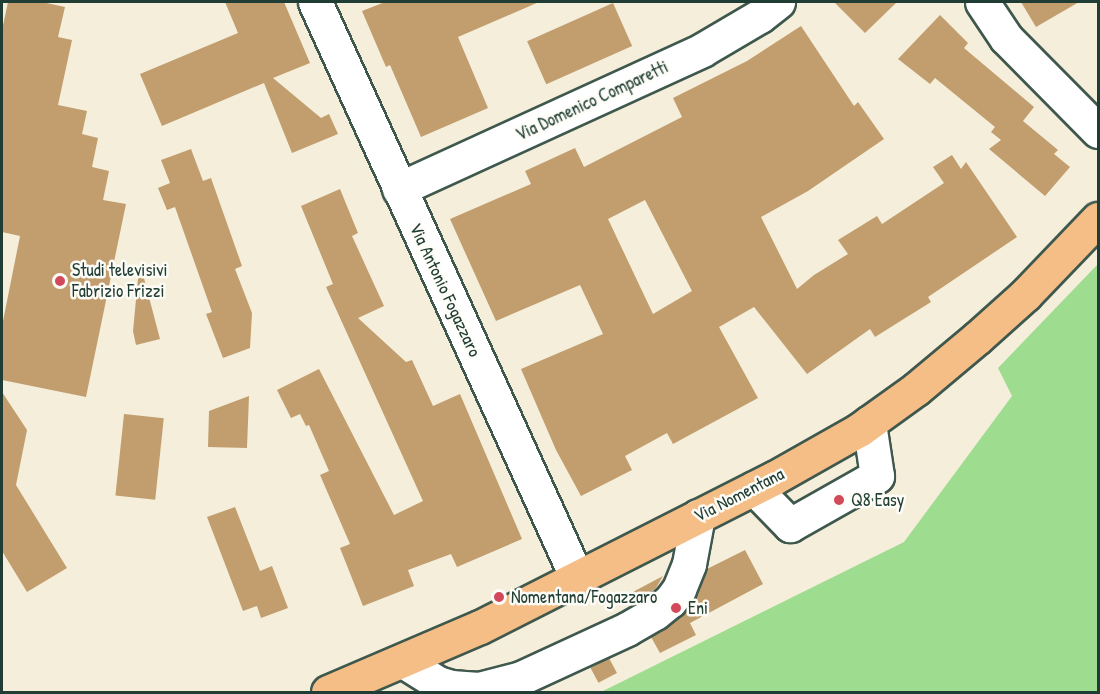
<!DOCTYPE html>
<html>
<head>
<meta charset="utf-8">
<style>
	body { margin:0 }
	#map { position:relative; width:1100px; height:694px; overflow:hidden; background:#f4eedb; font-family:"Patrick Hand",sans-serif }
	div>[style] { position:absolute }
	.green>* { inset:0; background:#9edc90 }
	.building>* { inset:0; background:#c29e6e; transform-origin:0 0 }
	.roads { filter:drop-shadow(2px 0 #3f584d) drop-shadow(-2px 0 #3f584d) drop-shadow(0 2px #3f584d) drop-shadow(0 -2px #3f584d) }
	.minor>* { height:33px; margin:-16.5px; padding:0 16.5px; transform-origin:16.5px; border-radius:16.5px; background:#fff }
	.major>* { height:33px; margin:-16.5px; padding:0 16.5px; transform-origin:16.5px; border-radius:16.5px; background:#f6be87 }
	.dots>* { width:16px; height:16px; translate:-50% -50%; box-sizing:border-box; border:3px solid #fdfcf7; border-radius:50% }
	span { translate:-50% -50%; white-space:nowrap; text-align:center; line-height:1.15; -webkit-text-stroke:5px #fdfcf7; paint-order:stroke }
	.street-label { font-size:18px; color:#1f3d34 }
	.poi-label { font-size:18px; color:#1f3d34 }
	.left { translate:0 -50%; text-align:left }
	.frame { position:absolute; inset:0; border:3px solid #1f3d34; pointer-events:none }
</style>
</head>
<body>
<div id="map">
	<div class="green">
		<i style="clip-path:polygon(1098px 264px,1098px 692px,601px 692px,904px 542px,1012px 396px,998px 368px)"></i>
	</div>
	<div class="building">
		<i style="clip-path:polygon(8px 2px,42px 2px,65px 7px,58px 37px,72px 40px,58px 105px,87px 111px,82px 134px,98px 138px,92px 167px,109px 171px,103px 200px,126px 204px,86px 397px,2px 380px,2px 326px,20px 236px,2px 232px,2px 30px)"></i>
		<i style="clip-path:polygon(225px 2px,284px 2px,310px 63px,273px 78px,321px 118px,329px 114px,338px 134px,292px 153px,264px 83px,162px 126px,140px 74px,238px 33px)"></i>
		<i style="clip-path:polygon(385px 2px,539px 2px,458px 37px,488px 108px,421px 137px,390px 65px,386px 67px,362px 11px)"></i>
		<i style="clip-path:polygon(834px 2px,897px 2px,865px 33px)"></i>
		<i style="clip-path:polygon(1021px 2px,1079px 2px,1036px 27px)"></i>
		<i style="left:613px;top:3px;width:47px;height:94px;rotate:66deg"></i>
		<i style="clip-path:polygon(940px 15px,968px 43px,964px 48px,1034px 107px,1023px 121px,1058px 150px,1054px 154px,1070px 167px,1045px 196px,989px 149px,1001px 140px,991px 132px,995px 127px,935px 78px,930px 84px,898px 59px)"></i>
		<i style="clip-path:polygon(evenodd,801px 26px,854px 106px,858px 102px,884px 139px,808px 191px,761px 217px,797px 289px,814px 275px,848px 254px,838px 240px,877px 216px,882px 224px,944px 183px,933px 167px,952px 155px,961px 169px,966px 162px,1017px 237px,928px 297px,931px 302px,875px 337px,870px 329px,807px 374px,754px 307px,719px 327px,758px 398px,673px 444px,667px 433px,625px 456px,632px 470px,581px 496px,556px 450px,521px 369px,603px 334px,580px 285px,496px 321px,450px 219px,531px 184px,525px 171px,575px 148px,584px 167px,682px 117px,673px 98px,747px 61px,801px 26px,645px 200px,692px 291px,653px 314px,608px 219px,645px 200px)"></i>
		<i style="clip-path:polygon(191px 149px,203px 181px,211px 178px,242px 266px,235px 269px,252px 313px,250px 348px,223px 358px,206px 314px,212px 312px,175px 207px,167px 210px,158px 188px,170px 183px,161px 160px)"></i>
		<i style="clip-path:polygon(340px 189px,358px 233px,352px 236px,384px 306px,358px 318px,406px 362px,412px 360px,433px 406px,460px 394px,522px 539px,457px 567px,451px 554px,408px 570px,414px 586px,363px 606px,340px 548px,350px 544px,320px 475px,329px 471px,309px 425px,306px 426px,300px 414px,291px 418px,277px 390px,319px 369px,394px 515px,423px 501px,326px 287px,333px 284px,301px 206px)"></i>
		<i style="clip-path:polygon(141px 267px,160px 339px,136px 345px,133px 331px,139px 268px)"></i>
		<i style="clip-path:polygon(2px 392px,27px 430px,16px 485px,67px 568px,27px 592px,2px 551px)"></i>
		<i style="clip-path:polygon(249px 396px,247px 448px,208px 447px,209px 411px)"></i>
		<i style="left:124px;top:414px;width:40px;height:82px;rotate:6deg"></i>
		<i style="clip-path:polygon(235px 507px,260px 571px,272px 566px,288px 608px,261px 618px,257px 606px,243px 611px,207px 517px)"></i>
		<i style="clip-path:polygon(745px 550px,763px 584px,690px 623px,696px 635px,660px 653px,651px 637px,685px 612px,696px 596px,707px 569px)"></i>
		<i style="clip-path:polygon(663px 576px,656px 588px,634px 604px,629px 594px)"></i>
		<i style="left:609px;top:658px;width:17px;height:21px;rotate:62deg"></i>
	</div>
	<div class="roads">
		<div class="minor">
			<i style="left:315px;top:2px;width:633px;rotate:65.54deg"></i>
			<i style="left:982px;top:2px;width:43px;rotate:56.3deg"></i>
			<i style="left:1006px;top:38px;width:131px;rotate:45.3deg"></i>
			<i style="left:399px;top:189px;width:333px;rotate:-24.6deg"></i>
			<i style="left:702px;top:50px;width:67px;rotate:-30.4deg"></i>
			<i style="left:760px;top:16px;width:23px;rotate:-38deg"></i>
			<i style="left:754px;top:488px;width:52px;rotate:45.8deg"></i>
			<i style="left:790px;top:525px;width:100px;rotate:-29.4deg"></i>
			<i style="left:877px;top:476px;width:54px;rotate:-98.6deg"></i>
			<i style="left:403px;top:661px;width:41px;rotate:32.2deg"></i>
			<i style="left:438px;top:683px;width:14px;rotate:17deg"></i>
			<i style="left:451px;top:687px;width:28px;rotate:4deg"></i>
			<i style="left:479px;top:689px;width:43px;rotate:-14.7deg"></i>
			<i style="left:521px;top:678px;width:117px;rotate:-24.8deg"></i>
			<i style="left:627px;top:629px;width:32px;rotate:-30deg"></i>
			<i style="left:655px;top:613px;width:19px;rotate:-39deg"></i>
			<i style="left:670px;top:601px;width:15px;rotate:-53deg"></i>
			<i style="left:679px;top:589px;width:27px;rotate:-68deg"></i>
			<i style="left:689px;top:564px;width:49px;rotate:-79.4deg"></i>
		</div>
		<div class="major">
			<i style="left:328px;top:692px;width:165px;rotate:-23.2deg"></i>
			<i style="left:480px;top:627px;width:330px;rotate:-26.9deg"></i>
			<i style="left:774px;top:478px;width:98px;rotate:-29.5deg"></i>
			<i style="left:859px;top:430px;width:70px;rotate:-35.7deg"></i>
			<i style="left:916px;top:389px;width:80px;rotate:-39.9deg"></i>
			<i style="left:977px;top:338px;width:66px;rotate:-41.9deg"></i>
			<i style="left:1026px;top:294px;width:104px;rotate:-46.2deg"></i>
		</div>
	</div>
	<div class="dots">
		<i style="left:60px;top:281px;background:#d1495b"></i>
		<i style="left:839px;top:500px;background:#d1495b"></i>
		<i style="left:499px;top:597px;background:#d1495b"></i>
		<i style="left:676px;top:608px;background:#d1495b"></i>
	</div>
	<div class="street-label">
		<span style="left:592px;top:101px;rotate:-25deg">Via Domenico Comparetti</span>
		<span style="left:445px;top:290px;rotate:65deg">Via Antonio Fogazzaro</span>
		<span style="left:739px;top:495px;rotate:-27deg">Via Nomentana</span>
	</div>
	<div class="poi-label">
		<span class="left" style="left:72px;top:281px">Studi televisivi<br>Fabrizio Frizzi</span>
		<span class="left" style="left:851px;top:500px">Q8 Easy</span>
		<span class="left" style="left:511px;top:597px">Nomentana/Fogazzaro</span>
		<span class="left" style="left:688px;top:608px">Eni</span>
	</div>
	<div class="frame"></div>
</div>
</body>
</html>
